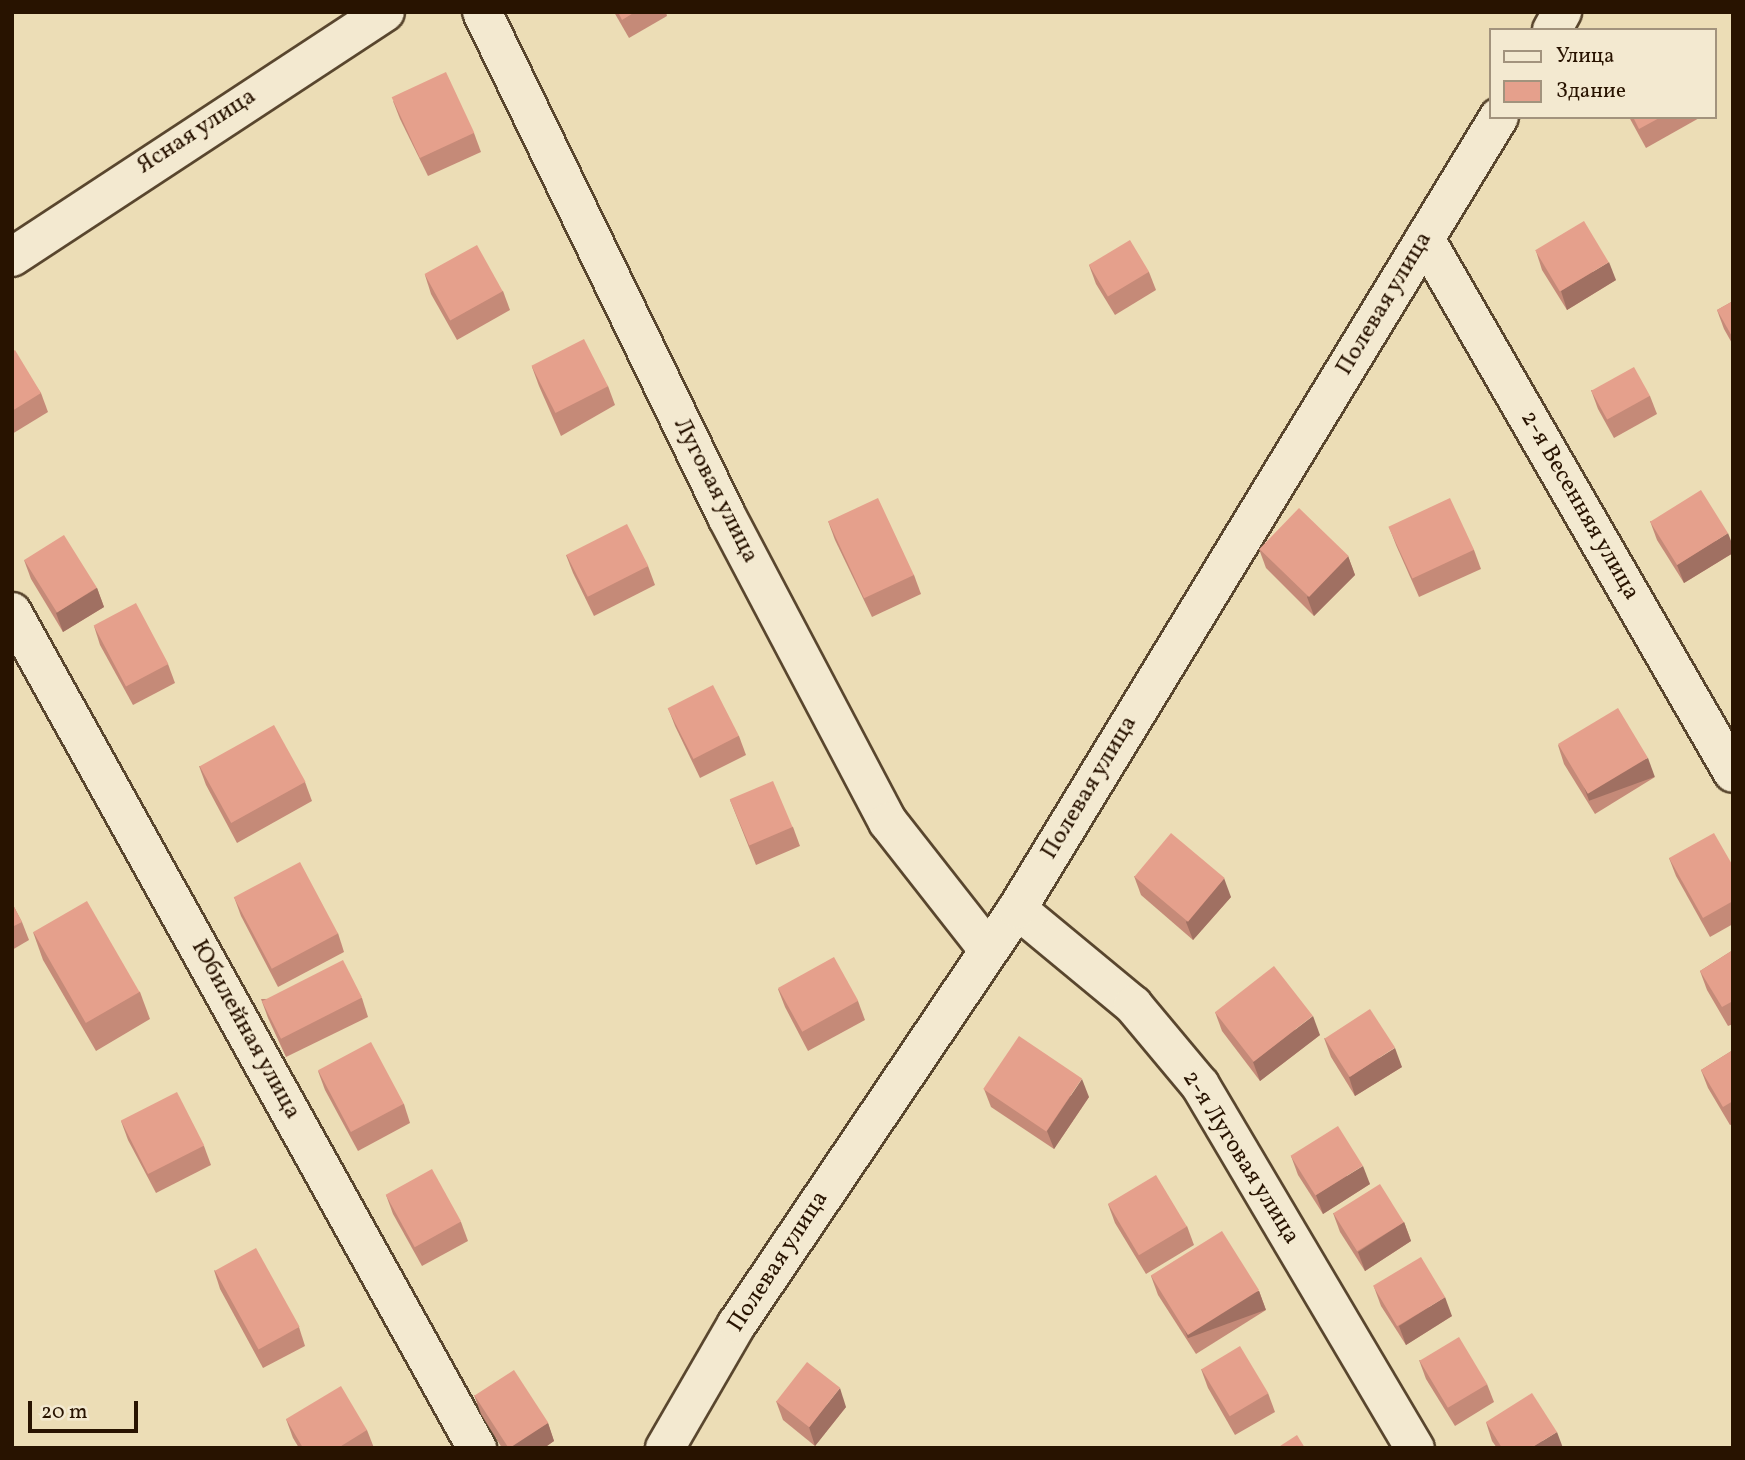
<!DOCTYPE html>
<html>
<head>
<meta charset="utf-8">
<style>
	body { margin:0 }
	#map { position:relative; width:1745px; height:1460px; overflow:hidden; background:#ecddb6; font-family:Vollkorn,serif }
	div>[style] { position:absolute }
	.roads { filter:drop-shadow(2px 0 #59462e) drop-shadow(-2px 0 #59462e) drop-shadow(0 2px #59462e) drop-shadow(0 -2px #59462e) }
	.minor>* { height:38px; margin:-19px; padding:0 19px; transform-origin:19px; border-radius:19px; background:#f3e9d0 }
	.wall>* { inset:0; background:#c58a78 }
	.shaded-wall>* { inset:0; background:#a07062; transform-origin:0 0 }
	.building>* { inset:0; background:#e5a08c; transform-origin:0 0 }
	span { translate:-50% -50%; white-space:nowrap; text-align:center; line-height:1.15; -webkit-text-stroke:5px #f3e9d0; paint-order:stroke }
	.street-label { font-size:24px; color:#281300 }
	.frame { position:absolute; inset:0; border:14px solid #281300; pointer-events:none }
	.legend { position:absolute; left:1489px; top:28px; width:228px; height:91px; box-sizing:border-box; background:#f3e9d0; border:2px solid #a2937d; margin:0; padding:9px 12px; list-style:none; font-size:21px; color:#281300 }
	.legend li { display:flex; align-items:center; gap:14px; height:35px }
	.legend b { width:35px; border:2px solid #a2937d }
	.scale { position:absolute; left:28px; top:1401px; width:110px; height:32px; box-sizing:border-box; border:4px solid #281300; border-top:0; padding-left:9px; font-size:21px; line-height:24px; white-space:nowrap; color:#281300; -webkit-text-stroke:5px #f3e9d0; paint-order:stroke }
</style>
</head>
<body>
<div id="map">
	<div class="roads">
		<div class="minor">
			<i style="left:482px;top:12px;width:561px;rotate:64.12deg"></i>
			<i style="left:727px;top:517px;width:345px;rotate:62.2deg"></i>
			<i style="left:888px;top:822px;width:159px;rotate:51.9deg"></i>
			<i style="left:1552px;top:30px;width:21px;rotate:-61deg"></i>
			<i style="left:1425px;top:239px;width:616px;rotate:60.02deg"></i>
			<i style="left:12px;top:257px;width:446px;rotate:-33.3deg"></i>
			<i style="left:12px;top:612px;width:957px;rotate:60.92deg"></i>
			<i style="left:1017px;top:909px;width:151px;rotate:39.6deg"></i>
			<i style="left:1133px;top:1005px;width:104px;rotate:50.1deg"></i>
			<i style="left:1200px;top:1085px;width:422px;rotate:59.4deg"></i>
			<i style="left:665px;top:1448px;width:143px;rotate:-59.9deg"></i>
			<i style="left:737px;top:1324px;width:501px;rotate:-55.99deg"></i>
			<i style="left:1017px;top:909px;width:927px;rotate:-58.68deg"></i>
		</div>
	</div>
	<div class="wall">
		<i style="clip-path:polygon(614px 12px,666px 12px,667px 16px,629px 38px)"></i>
		<i style="clip-path:polygon(393px 101px,474px 133px,481px 152px,428px 176px,400px 119px)"></i>
		<i style="clip-path:polygon(1629px 117px,1701px 117px,1646px 148px)"></i>
		<i style="clip-path:polygon(1536px 251px,1616px 280px,1567px 310px,1542px 270px)"></i>
		<i style="clip-path:polygon(1089px 265px,1149px 272px,1156px 290px,1115px 315px,1096px 284px)"></i>
		<i style="clip-path:polygon(425px 275px,503px 291px,510px 310px,457px 340px,431px 294px)"></i>
		<i style="clip-path:polygon(1733px 301px,1733px 345px,1724px 329px,1717px 310px)"></i>
		<i style="clip-path:polygon(12px 352px,41px 393px,48px 412px,12px 434px)"></i>
		<i style="clip-path:polygon(532px 367px,608px 386px,615px 405px,561px 436px,539px 386px)"></i>
		<i style="clip-path:polygon(1591px 390px,1650px 396px,1657px 414px,1614px 438px,1598px 409px)"></i>
		<i style="clip-path:polygon(828px 521px,914px 575px,921px 594px,872px 617px,835px 540px)"></i>
		<i style="clip-path:polygon(1650px 521px,1733px 546px,1733px 553px,1684px 583px,1657px 540px)"></i>
		<i style="clip-path:polygon(1389px 527px,1474px 550px,1481px 569px,1419px 597px,1396px 545px)"></i>
		<i style="clip-path:polygon(1259px 549px,1348px 556px,1355px 575px,1314px 616px,1266px 568px)"></i>
		<i style="clip-path:polygon(566px 555px,648px 566px,655px 585px,594px 616px,573px 573px)"></i>
		<i style="clip-path:polygon(24px 560px,97px 588px,104px 607px,63px 632px,31px 579px)"></i>
		<i style="clip-path:polygon(94px 626px,168px 664px,175px 683px,133px 705px,100px 645px)"></i>
		<i style="clip-path:polygon(668px 708px,739px 736px,746px 755px,700px 778px,675px 726px)"></i>
		<i style="clip-path:polygon(1558px 745px,1655px 777px,1595px 814px,1564px 764px)"></i>
		<i style="clip-path:polygon(199px 766px,305px 782px,312px 801px,237px 843px,206px 785px)"></i>
		<i style="clip-path:polygon(730px 800px,793px 827px,800px 846px,756px 865px)"></i>
		<i style="clip-path:polygon(1669px 858px,1733px 866px,1733px 924px,1710px 937px,1676px 876px)"></i>
		<i style="clip-path:polygon(1134px 876px,1231px 897px,1193px 940px,1141px 895px)"></i>
		<i style="clip-path:polygon(234px 897px,338px 933px,344px 952px,278px 987px,241px 916px)"></i>
		<i style="clip-path:polygon(12px 903px,22px 922px,29px 940px,12px 950px)"></i>
		<i style="clip-path:polygon(33px 932px,140px 992px,150px 1019px,96px 1051px,43px 960px)"></i>
		<i style="clip-path:polygon(1733px 950px,1733px 1024px,1728px 1026px,1707px 990px,1700px 971px)"></i>
		<i style="clip-path:polygon(778px 989px,858px 1001px,865px 1020px,808px 1051px,785px 1007px)"></i>
		<i style="clip-path:polygon(362px 998px,368px 1017px,286px 1057px,268px 1018px,261px 999px)"></i>
		<i style="clip-path:polygon(1215px 1012px,1320px 1035px,1260px 1081px,1222px 1031px)"></i>
		<i style="clip-path:polygon(1324px 1038px,1402px 1067px,1355px 1096px,1331px 1057px)"></i>
		<i style="clip-path:polygon(1733px 1050px,1733px 1124px,1730px 1125px,1708px 1088px,1701px 1070px)"></i>
		<i style="clip-path:polygon(318px 1071px,404px 1104px,410px 1123px,358px 1151px,325px 1090px)"></i>
		<i style="clip-path:polygon(984px 1089px,1089px 1097px,1054px 1149px,991px 1107px)"></i>
		<i style="clip-path:polygon(121px 1121px,204px 1146px,211px 1165px,156px 1193px,128px 1140px)"></i>
		<i style="clip-path:polygon(1291px 1156px,1370px 1184px,1323px 1214px,1298px 1175px)"></i>
		<i style="clip-path:polygon(386px 1195px,461px 1222px,468px 1241px,422px 1266px,393px 1214px)"></i>
		<i style="clip-path:polygon(1108px 1204px,1187px 1226px,1194px 1245px,1146px 1274px,1115px 1223px)"></i>
		<i style="clip-path:polygon(1333px 1213px,1404px 1222px,1411px 1241px,1365px 1271px,1340px 1232px)"></i>
		<i style="clip-path:polygon(214px 1270px,299px 1327px,305px 1346px,263px 1368px,220px 1289px)"></i>
		<i style="clip-path:polygon(1151px 1276px,1259px 1291px,1266px 1310px,1196px 1354px,1158px 1295px)"></i>
		<i style="clip-path:polygon(1374px 1287px,1452px 1316px,1406px 1345px,1381px 1306px)"></i>
		<i style="clip-path:polygon(1419px 1360px,1487px 1384px,1494px 1402px,1455px 1426px,1426px 1379px)"></i>
		<i style="clip-path:polygon(1201px 1369px,1268px 1393px,1275px 1412px,1235px 1435px,1208px 1388px)"></i>
		<i style="clip-path:polygon(474px 1395px,548px 1423px,554px 1441px,544px 1448px,502px 1448px,481px 1414px)"></i>
		<i style="clip-path:polygon(776px 1401px,846px 1407px,815px 1446px,783px 1420px)"></i>
		<i style="clip-path:polygon(286px 1419px,367px 1430px,374px 1448px,299px 1448px,293px 1438px)"></i>
		<i style="clip-path:polygon(1486px 1422px,1563px 1448px,1497px 1448px,1492px 1441px)"></i>
	</div>
	<div class="shaded-wall">
		<i style="clip-path:polygon(1609px 262px,1616px 280px,1567px 310px,1561px 291px)"></i>
		<i style="clip-path:polygon(1728px 533px,1733px 546px,1733px 553px,1684px 583px,1677px 565px)"></i>
		<i style="clip-path:polygon(1348px 556px,1355px 575px,1314px 616px,1307px 597px)"></i>
		<i style="clip-path:polygon(97px 588px,104px 607px,63px 632px,56px 613px)"></i>
		<i style="left:1648px;top:758px;width:20px;height:70px;rotate:70deg"></i>
		<i style="clip-path:polygon(1224px 878px,1231px 897px,1193px 940px,1186px 922px)"></i>
		<i style="clip-path:polygon(1313px 1016px,1320px 1035px,1260px 1081px,1253px 1062px)"></i>
		<i style="clip-path:polygon(1395px 1048px,1402px 1067px,1355px 1096px,1349px 1077px)"></i>
		<i style="clip-path:polygon(1082px 1079px,1089px 1097px,1054px 1149px,1047px 1131px)"></i>
		<i style="clip-path:polygon(1363px 1166px,1370px 1184px,1323px 1214px,1316px 1195px)"></i>
		<i style="clip-path:polygon(1404px 1222px,1411px 1241px,1365px 1271px,1358px 1252px)"></i>
		<i style="left:1259px;top:1291px;width:20px;height:83px;rotate:70deg"></i>
		<i style="clip-path:polygon(1445px 1297px,1452px 1316px,1406px 1345px,1399px 1326px)"></i>
		<i style="clip-path:polygon(840px 1388px,846px 1407px,815px 1446px,809px 1427px)"></i>
		<i style="clip-path:polygon(548px 1423px,554px 1441px,544px 1448px,507px 1448px)"></i>
		<i style="clip-path:polygon(1557px 1432px,1563px 1448px,1531px 1448px)"></i>
	</div>
	<div class="building">
		<i style="clip-path:polygon(618px 12px,635px 12px,622px 20px)"></i>
		<i style="left:446px;top:72px;width:67px;height:60px;rotate:65deg"></i>
		<i style="clip-path:polygon(1633px 117px,1661px 117px,1639px 129px)"></i>
		<i style="left:1584px;top:221px;width:48px;height:57px;rotate:59deg"></i>
		<i style="left:1130px;top:240px;width:37px;height:48px;rotate:59deg"></i>
		<i style="left:477px;top:245px;width:53px;height:60px;rotate:61deg"></i>
		<i style="clip-path:polygon(1733px 301px,1733px 338px,1717px 310px)"></i>
		<i style="left:584px;top:339px;width:53px;height:59px;rotate:63deg"></i>
		<i style="clip-path:polygon(15px 350px,41px 393px,12px 411px,12px 352px)"></i>
		<i style="left:1634px;top:367px;width:33px;height:49px;rotate:61deg"></i>
		<i style="left:1701px;top:490px;width:51px;height:60px;rotate:58deg"></i>
		<i style="left:878px;top:498px;width:85px;height:55px;rotate:65deg"></i>
		<i style="left:1450px;top:498px;width:57px;height:68px;rotate:65deg"></i>
		<i style="left:1299px;top:508px;width:69px;height:57px;rotate:44deg"></i>
		<i style="left:627px;top:524px;width:47px;height:68px;rotate:63deg"></i>
		<i style="left:64px;top:535px;width:62px;height:47px;rotate:58deg"></i>
		<i style="left:136px;top:603px;width:69px;height:48px;rotate:62deg"></i>
		<i style="left:713px;top:685px;width:57px;height:51px;rotate:63deg"></i>
		<i style="left:1618px;top:708px;width:58px;height:70px;rotate:59deg"></i>
		<i style="left:274px;top:725px;width:65px;height:85px;rotate:61deg"></i>
		<i style="left:773px;top:781px;width:50px;height:47px;rotate:67deg"></i>
		<i style="left:1171px;top:833px;width:70px;height:57px;rotate:40deg"></i>
		<i style="clip-path:polygon(1714px 833px,1733px 866px,1733px 901px,1703px 918px,1669px 858px)"></i>
		<i style="left:300px;top:862px;width:81px;height:75px;rotate:62deg"></i>
		<i style="left:87px;top:901px;width:105px;height:62px;rotate:60deg"></i>
		<i style="clip-path:polygon(12px 903px,22px 922px,12px 927px)"></i>
		<i style="clip-path:polygon(1733px 950px,1733px 1001px,1722px 1007px,1700px 971px)"></i>
		<i style="left:834px;top:957px;width:50px;height:64px;rotate:61deg"></i>
		<i style="left:343px;top:960px;width:42px;height:91px;rotate:63deg"></i>
		<i style="left:1274px;top:966px;width:63px;height:75px;rotate:52deg"></i>
		<i style="left:1370px;top:1009px;width:46px;height:54px;rotate:57deg"></i>
		<i style="left:1019px;top:1036px;width:76px;height:64px;rotate:34deg"></i>
		<i style="left:371px;top:1042px;width:70px;height:60px;rotate:62deg"></i>
		<i style="clip-path:polygon(1733px 1050px,1733px 1101px,1723px 1107px,1701px 1070px)"></i>
		<i style="left:177px;top:1092px;width:60px;height:63px;rotate:63deg"></i>
		<i style="left:1338px;top:1126px;width:47px;height:56px;rotate:58deg"></i>
		<i style="left:432px;top:1169px;width:60px;height:53px;rotate:61deg"></i>
		<i style="left:1156px;top:1175px;width:60px;height:56px;rotate:59deg"></i>
		<i style="left:1380px;top:1184px;width:45px;height:55px;rotate:58deg"></i>
		<i style="left:1222px;top:1231px;width:70px;height:84px;rotate:58deg"></i>
		<i style="left:256px;top:1248px;width:90px;height:47px;rotate:61deg"></i>
		<i style="left:1421px;top:1257px;width:47px;height:56px;rotate:59deg"></i>
		<i style="left:1459px;top:1337px;width:55px;height:46px;rotate:59deg"></i>
		<i style="left:1240px;top:1346px;width:55px;height:45px;rotate:59deg"></i>
		<i style="left:807px;top:1362px;width:42px;height:50px;rotate:38deg"></i>
		<i style="left:514px;top:1370px;width:63px;height:47px;rotate:57deg"></i>
		<i style="clip-path:polygon(341px 1386px,367px 1430px,338px 1448px,303px 1448px,286px 1419px)"></i>
		<i style="clip-path:polygon(1532px 1393px,1557px 1432px,1531px 1448px,1502px 1448px,1486px 1422px)"></i>
		<i style="clip-path:polygon(1297px 1435px,1305px 1448px,1277px 1448px)"></i>
	</div>
	<div class="street-label">
		<span style="left:197px;top:132px;rotate:-33deg">Ясная улица</span>
		<span style="left:1385px;top:304px;rotate:-59deg">Полевая улица</span>
		<span style="left:715px;top:491px;rotate:63deg">Луговая улица</span>
		<span style="left:1579px;top:506px;rotate:60deg">2-я Весенняя улица</span>
		<span style="left:1090px;top:788px;rotate:-59deg">Полевая улица</span>
		<span style="left:245px;top:1030px;rotate:61deg">Юбилейная улица</span>
		<span style="left:1240px;top:1158px;rotate:58deg">2-я Луговая улица</span>
		<span style="left:779px;top:1262px;rotate:-57deg">Полевая улица</span>
	</div>
	<div class="frame"></div>
	<ul class="legend">
	<li><b style="height:9px;background:#f3e9d0"></b>Улица</li>
	<li><b style="height:19px;background:#e5a08c"></b>Здание</li>
	</ul>
	<div class="scale">20 m</div>
</div>
</body>
</html>
